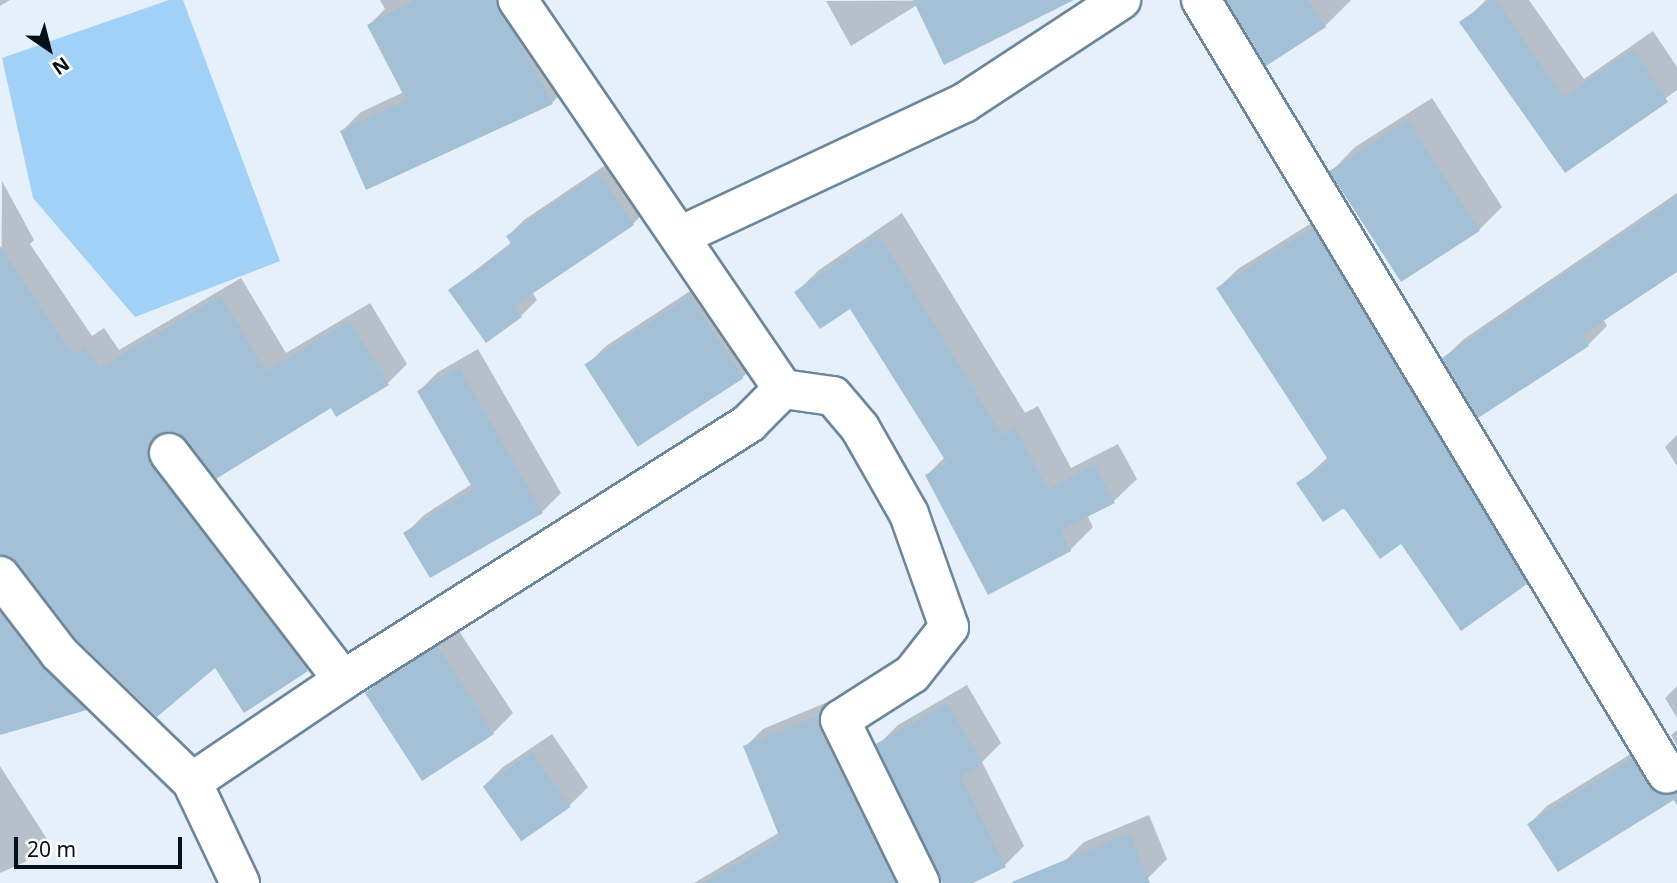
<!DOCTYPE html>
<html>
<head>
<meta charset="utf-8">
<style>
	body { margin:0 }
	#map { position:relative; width:1677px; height:883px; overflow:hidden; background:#e5f0fa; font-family:"Noto Sans",sans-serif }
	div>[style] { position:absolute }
	.water>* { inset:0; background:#a2d1f7 }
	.shadow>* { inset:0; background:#0003 }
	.building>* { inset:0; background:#a4c0d6; transform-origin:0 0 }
	.roads { filter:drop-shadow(2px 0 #6c879c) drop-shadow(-2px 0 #6c879c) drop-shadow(0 2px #6c879c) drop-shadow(0 -2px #6c879c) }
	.street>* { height:38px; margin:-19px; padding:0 19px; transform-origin:19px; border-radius:19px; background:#fff }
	span { translate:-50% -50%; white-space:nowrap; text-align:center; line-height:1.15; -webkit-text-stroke:7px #fff; paint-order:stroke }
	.north { position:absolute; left:14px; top:14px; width:70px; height:70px; -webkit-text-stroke:5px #fff; paint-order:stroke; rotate:145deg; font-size:19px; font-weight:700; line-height:28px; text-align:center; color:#061018 }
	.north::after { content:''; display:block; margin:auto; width:24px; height:32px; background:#061018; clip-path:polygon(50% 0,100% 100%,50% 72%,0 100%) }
	.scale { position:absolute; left:14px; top:837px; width:168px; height:32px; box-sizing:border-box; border:4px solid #061018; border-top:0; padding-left:9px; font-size:21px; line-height:24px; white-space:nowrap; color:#061018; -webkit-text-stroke:5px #fff; paint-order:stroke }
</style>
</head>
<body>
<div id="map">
	<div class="water">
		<i style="clip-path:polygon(169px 0,183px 0,280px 261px,135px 317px,33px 198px,2px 58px)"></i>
	</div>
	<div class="shadow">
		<i style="clip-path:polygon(0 0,10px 0,0 6px)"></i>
		<i style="clip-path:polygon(380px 0,524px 0,571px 83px,552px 103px,342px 131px,361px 112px,404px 92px,369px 25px,385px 9px)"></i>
		<i style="clip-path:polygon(1070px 0,917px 5px,851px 46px,826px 1px)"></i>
		<i style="clip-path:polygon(1225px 0,1351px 0,1325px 26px,1267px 63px)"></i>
		<i style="clip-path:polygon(1486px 0,1529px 0,1584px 79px,1653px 31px,1677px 67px,1677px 90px,1565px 170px,1462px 23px)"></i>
		<i style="clip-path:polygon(1432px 98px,1502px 207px,1479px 230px,1332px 171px,1355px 147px)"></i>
		<i style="clip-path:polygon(616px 158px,649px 207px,633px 224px,532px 292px,537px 300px,521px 316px,450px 290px,512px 242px,508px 236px,524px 220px)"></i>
		<i style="clip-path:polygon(2px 181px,34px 240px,30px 244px,92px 336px,104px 328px,119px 350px,241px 278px,286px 353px,370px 303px,407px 364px,388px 383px,331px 406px,168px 430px,170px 447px,326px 650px,307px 669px,244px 710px,216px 665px,19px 561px,0 546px)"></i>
		<i style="clip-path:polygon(1677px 193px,1677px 270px,1603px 319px,1607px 326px,1588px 345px,1479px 415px,1444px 358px,1464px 339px)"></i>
		<i style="clip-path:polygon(1332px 210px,1545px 564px,1526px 583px,1401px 542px,1299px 484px,1328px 457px,1218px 288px,1238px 269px)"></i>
		<i style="clip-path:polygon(902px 213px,1025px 413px,1038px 406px,1071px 468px,1118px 444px,1137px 479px,1114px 501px,1087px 515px,1093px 527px,1070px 550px,927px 475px,945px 457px,851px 306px,796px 292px,819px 270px)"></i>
		<i style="clip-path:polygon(710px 278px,762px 358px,743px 377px,587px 365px,606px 346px)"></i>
		<i style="clip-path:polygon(478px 349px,561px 493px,542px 512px,405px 534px,424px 515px,472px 484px,419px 391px,438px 372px)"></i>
		<i style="clip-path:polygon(1677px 435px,1677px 466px,1665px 447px)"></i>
		<i style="clip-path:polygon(33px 603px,108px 686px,86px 709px,0 734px,0 613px)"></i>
		<i style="clip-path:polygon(457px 628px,513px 713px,494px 732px,424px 778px,367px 693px,386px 673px)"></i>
		<i style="clip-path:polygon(967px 685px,1001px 743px,982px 762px,1024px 846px,1005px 865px,969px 883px,943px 883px,878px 745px,898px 725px)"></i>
		<i style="clip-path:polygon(1677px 686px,1677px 718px,1665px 698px)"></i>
		<i style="clip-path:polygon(837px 698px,838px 711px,914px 867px,898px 883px,694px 883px,780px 832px,745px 747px,763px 729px)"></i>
		<i style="clip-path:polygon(1677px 730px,1677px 746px,1671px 735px)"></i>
		<i style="clip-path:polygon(552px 734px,588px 787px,569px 806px,484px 786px,503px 767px)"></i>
		<i style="clip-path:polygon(1650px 742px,1677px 776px,1677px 805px,1673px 799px,1529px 824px,1547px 806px)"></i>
		<i style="clip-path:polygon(0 766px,47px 839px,25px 862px,0 873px)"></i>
		<i style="clip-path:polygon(1149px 815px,1167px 859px,1148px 878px,1137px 883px,1073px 883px,1064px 862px,1084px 842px)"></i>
	</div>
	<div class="building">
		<i style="clip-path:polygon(415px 0,496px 0,553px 104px,366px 190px,340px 131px,406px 100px,367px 25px)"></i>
		<i style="clip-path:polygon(913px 0,1074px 0,944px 65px)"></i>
		<i style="clip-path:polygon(1227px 0,1307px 0,1326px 27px,1266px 66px)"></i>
		<i style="clip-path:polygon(1491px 0,1496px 0,1564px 97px,1633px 49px,1668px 102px,1565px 173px,1459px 22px)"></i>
		<i style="left:1408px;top:120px;width:132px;height:94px;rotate:57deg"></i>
		<i style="clip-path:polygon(598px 173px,634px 225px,514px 306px,522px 317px,486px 343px,448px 290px,512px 245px,506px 236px)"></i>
		<i style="clip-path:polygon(1677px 197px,1677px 272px,1582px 335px,1589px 346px,1478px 418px,1442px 358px)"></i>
		<i style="clip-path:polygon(1313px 228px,1527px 584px,1461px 631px,1401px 544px,1380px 559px,1344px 508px,1323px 522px,1296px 483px,1329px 461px,1216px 288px)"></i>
		<i style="clip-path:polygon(879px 234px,1002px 435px,1015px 427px,1048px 489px,1095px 465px,1115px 503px,1061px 530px,1071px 551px,988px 595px,925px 475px,947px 463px,850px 309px,820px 329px,794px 292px)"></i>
		<i style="clip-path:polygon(0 246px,73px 354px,85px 346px,99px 368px,221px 296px,266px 371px,350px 321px,389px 385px,336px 417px,331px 408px,216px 479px,178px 433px,165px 431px,149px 444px,152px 466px,308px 671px,244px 713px,215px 668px,157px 717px,75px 638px,17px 563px,0 555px)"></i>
		<i style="left:690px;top:296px;width:98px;height:126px;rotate:57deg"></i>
		<i style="clip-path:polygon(459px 367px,543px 513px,430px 578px,403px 533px,473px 489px,417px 391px)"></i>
		<i style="clip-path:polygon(0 612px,42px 666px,87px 710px,0 735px)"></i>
		<i style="left:437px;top:646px;width:105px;height:86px;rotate:57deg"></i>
		<i style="clip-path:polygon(947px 703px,983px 764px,961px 777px,1006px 867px,973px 883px,942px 883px,876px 744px)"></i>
		<i style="clip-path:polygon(819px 715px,820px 730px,896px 883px,704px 883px,780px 838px,743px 746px)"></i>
		<i style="left:532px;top:752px;width:67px;height:60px;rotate:55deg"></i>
		<i style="clip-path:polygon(1632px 758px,1656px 793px,1677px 793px,1677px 798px,1558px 872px,1527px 824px)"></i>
		<i style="clip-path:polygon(1130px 833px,1150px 883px,1013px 883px,1012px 882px)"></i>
	</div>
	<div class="roads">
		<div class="street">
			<i style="left:1201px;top:0;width:903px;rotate:58.95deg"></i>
			<i style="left:680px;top:236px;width:314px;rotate:-25.1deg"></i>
			<i style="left:964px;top:103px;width:188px;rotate:-33.3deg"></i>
			<i style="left:783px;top:389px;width:50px;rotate:8deg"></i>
			<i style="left:833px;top:396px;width:42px;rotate:49.8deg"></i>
			<i style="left:860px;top:428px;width:99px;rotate:60.3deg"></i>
			<i style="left:909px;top:514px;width:120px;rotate:70.5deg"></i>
			<i style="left:949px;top:627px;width:60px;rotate:128.2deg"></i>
			<i style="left:912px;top:674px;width:85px;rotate:147.4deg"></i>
			<i style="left:840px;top:720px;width:182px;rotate:63.9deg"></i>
			<i style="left:169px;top:453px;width:286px;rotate:52.5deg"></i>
			<i style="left:0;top:576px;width:97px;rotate:52.5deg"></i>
			<i style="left:59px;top:653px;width:185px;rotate:44.1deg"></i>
			<i style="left:192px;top:782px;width:112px;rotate:64.6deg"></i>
			<i style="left:192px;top:782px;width:182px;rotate:-34deg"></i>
			<i style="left:343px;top:680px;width:481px;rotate:-32.3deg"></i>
			<i style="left:749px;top:423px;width:48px;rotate:-45deg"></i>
			<i style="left:783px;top:389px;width:471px;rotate:-124.3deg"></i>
		</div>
	</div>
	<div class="north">N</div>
	<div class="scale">20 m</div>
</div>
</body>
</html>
